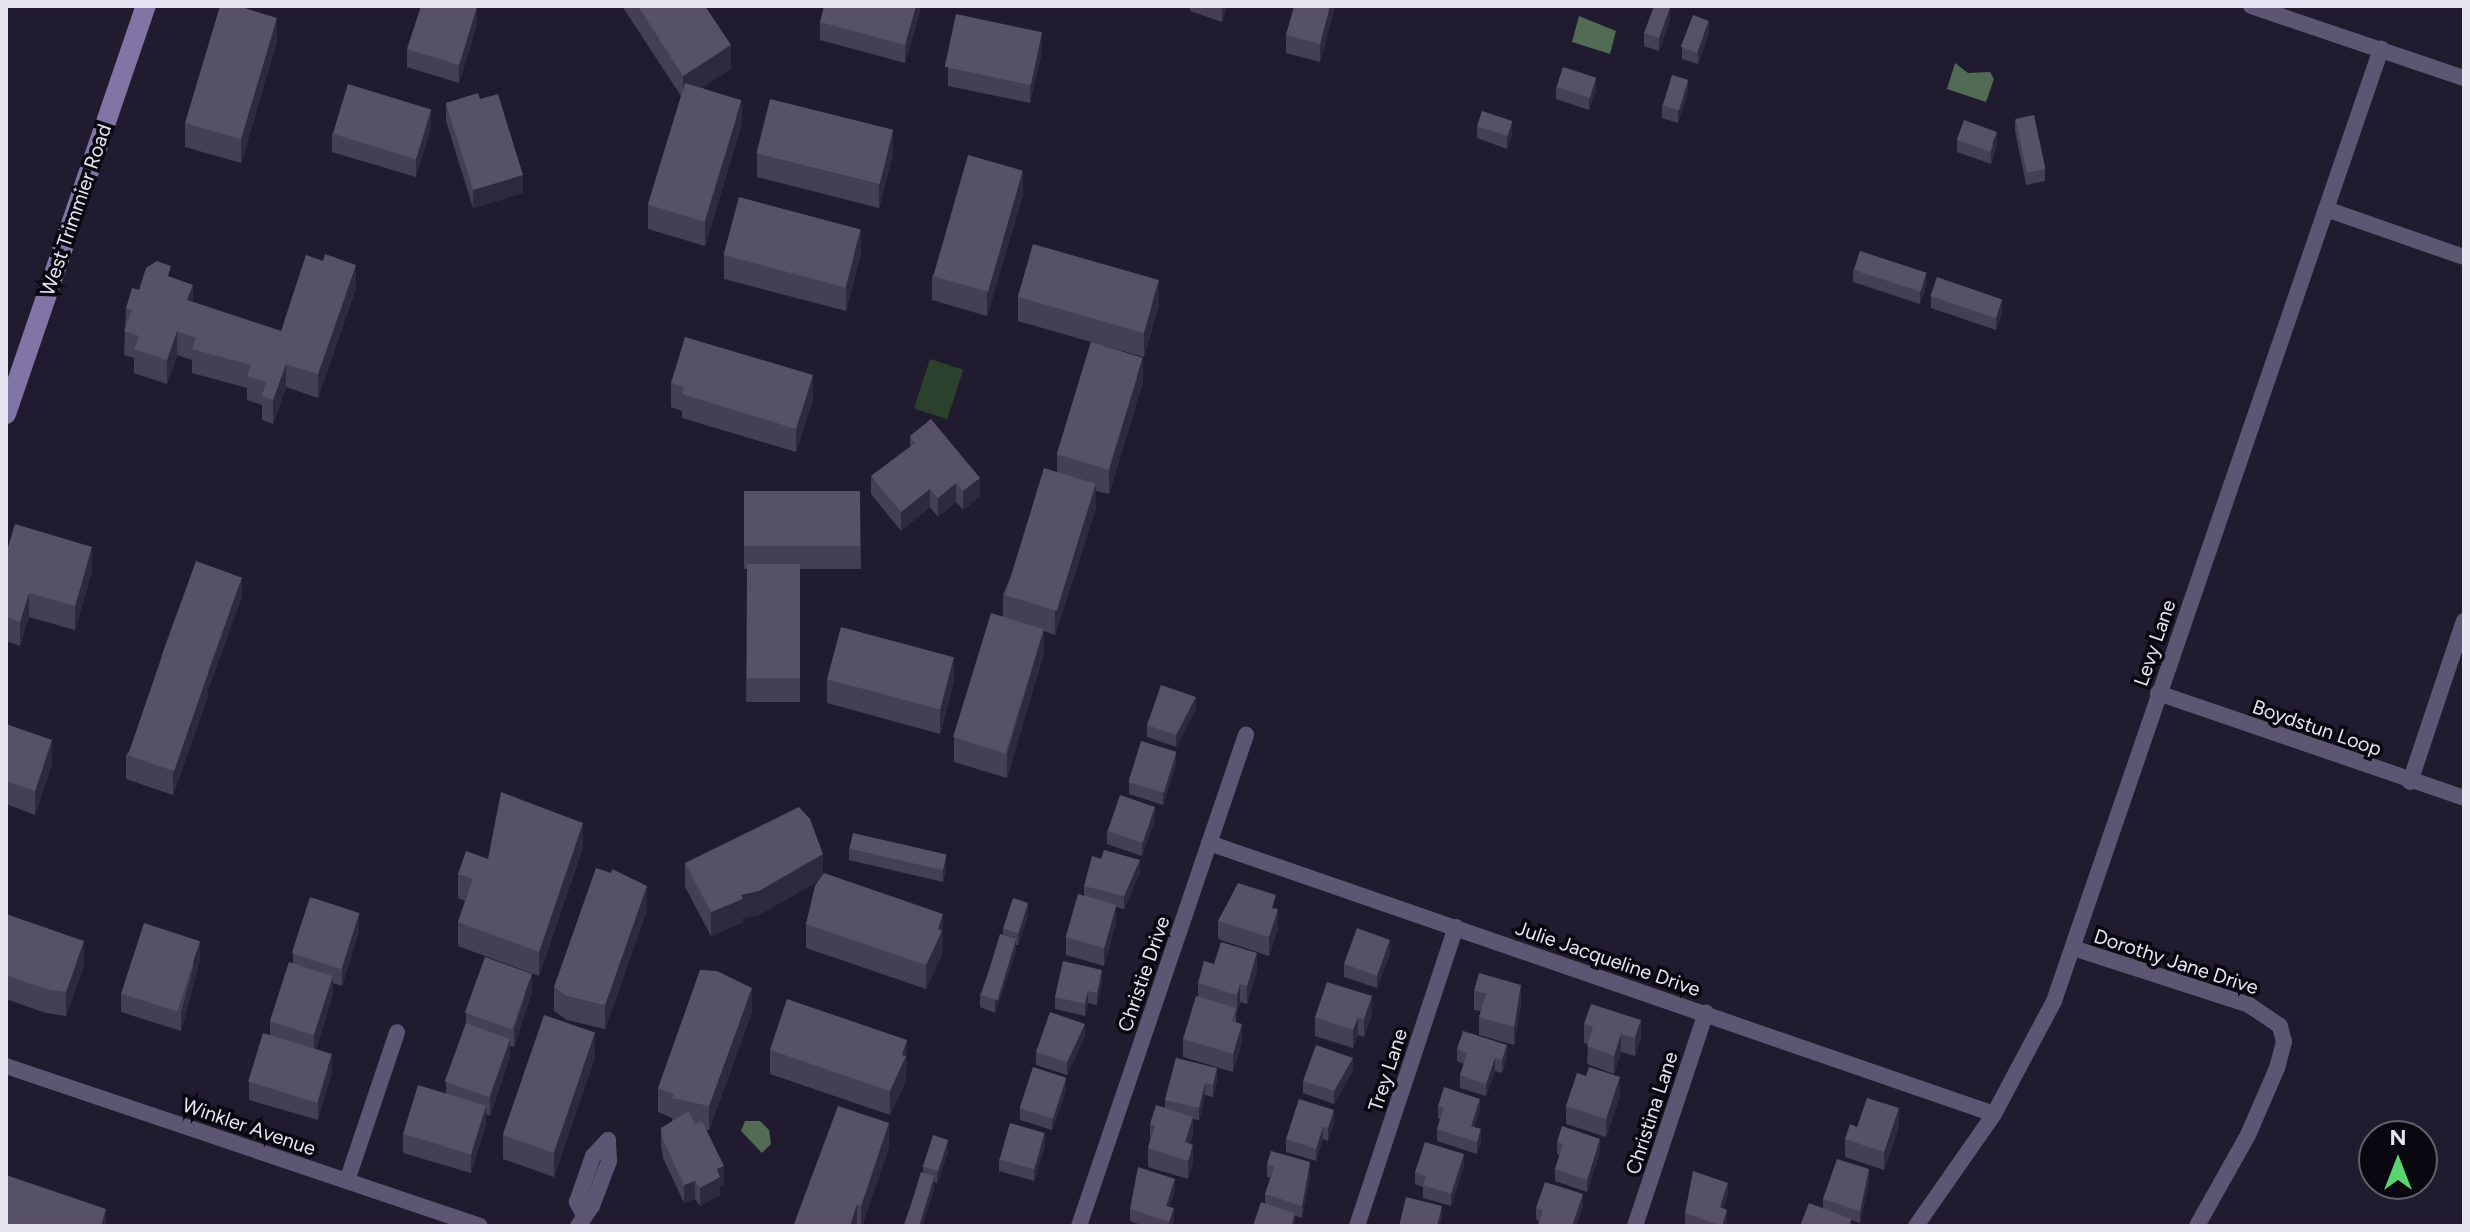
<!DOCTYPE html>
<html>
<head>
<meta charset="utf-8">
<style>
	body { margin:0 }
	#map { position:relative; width:2470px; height:1232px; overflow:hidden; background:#201b2e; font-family:Figtree,sans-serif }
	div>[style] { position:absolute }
	.green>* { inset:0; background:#2b402d; transform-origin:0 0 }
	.water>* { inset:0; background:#526b54 }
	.minor>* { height:16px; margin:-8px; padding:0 8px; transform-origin:8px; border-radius:8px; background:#5d5673 }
	.secondary>* { height:20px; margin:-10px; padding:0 10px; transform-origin:10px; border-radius:10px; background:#8075a4 }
	.wall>* { inset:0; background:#443f53 }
	.shaded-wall>* { inset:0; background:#2e293d }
	.building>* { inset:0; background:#565164; transform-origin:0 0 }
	span { translate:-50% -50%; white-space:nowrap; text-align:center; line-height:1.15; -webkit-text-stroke:7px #09070f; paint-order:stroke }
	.street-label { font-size:20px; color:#e7e5f2 }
	.frame { position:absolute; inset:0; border:8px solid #e7e5f2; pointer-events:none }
	.north { position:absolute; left:2358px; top:1120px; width:80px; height:80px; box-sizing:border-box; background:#09070f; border:2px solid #62606a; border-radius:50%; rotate:0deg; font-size:22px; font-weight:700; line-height:32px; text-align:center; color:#e7e5f2 }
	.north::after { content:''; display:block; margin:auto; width:28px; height:36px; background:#58d570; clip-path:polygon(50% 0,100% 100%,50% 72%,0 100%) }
</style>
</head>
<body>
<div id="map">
	<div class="green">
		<i style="left:930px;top:359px;width:35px;height:52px;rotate:18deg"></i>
	</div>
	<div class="water">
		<i style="clip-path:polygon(1579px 16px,1616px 31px,1610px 54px,1572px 42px)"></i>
		<i style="clip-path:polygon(1955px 63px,1968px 73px,1990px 72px,1994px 79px,1986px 102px,1947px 89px)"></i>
		<i style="clip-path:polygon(745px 1121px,760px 1121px,769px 1130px,771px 1144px,762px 1153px,741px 1131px)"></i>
	</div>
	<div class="minor">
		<i style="left:2251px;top:6px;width:225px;rotate:18.7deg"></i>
		<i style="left:2326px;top:209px;width:146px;rotate:19.2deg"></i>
		<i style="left:2158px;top:693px;width:324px;rotate:18.9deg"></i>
		<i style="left:2410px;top:782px;width:170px;rotate:-71.5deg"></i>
		<i style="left:1209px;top:843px;width:830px;rotate:19.05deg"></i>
		<i style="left:2073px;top:948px;width:185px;rotate:17.9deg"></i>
		<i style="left:2249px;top:1005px;width:37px;rotate:34deg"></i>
		<i style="left:2280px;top:1026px;width:16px;rotate:76deg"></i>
		<i style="left:2284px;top:1042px;width:27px;rotate:105deg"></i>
		<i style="left:2277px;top:1068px;width:73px;rotate:113.4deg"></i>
		<i style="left:2248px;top:1135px;width:104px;rotate:119.3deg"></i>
		<i style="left:6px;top:1066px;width:500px;rotate:18.65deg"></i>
		<i style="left:347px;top:1181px;width:157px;rotate:-71.4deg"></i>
		<i style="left:583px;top:1213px;width:13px;rotate:-119deg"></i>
		<i style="left:577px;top:1202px;width:49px;rotate:-70.8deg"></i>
		<i style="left:593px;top:1156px;width:22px;rotate:-47deg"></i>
		<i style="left:578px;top:1226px;width:24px;rotate:-55deg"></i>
		<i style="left:592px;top:1206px;width:48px;rotate:-69.3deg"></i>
		<i style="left:609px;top:1161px;width:21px;rotate:-93deg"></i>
		<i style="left:1079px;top:1226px;width:519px;rotate:-71.22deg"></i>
		<i style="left:1357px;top:1226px;width:315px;rotate:-71.7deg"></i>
		<i style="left:1635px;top:1226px;width:225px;rotate:-71.6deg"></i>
		<i style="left:1916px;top:1226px;width:136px;rotate:-55.1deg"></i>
		<i style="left:1994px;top:1114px;width:128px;rotate:-62deg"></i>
		<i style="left:2054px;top:1001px;width:1007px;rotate:-71.04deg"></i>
	</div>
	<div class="secondary">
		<i style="left:6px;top:414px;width:431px;rotate:-71.1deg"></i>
	</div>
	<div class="wall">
		<i style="clip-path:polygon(622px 6px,705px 6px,731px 69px,702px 87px,742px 123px,705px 246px,648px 229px,648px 205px,681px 96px)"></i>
		<i style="clip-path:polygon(920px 6px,920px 11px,905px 63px,820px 40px,820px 22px)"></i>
		<i style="clip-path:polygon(1190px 6px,1227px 6px,1222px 22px,1190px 11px)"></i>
		<i style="clip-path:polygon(1335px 6px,1320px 62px,1286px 53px,1286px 35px)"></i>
		<i style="clip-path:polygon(1670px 20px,1659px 51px,1644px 46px,1644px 33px)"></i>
		<i style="clip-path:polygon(477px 25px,459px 83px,407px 67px,407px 49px)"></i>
		<i style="clip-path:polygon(1709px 33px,1698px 64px,1682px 59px,1682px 47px)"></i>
		<i style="clip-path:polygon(277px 41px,241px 163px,185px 147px,185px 123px)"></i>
		<i style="clip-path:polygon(1042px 51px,1030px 103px,948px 86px,948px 67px)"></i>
		<i style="clip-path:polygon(1556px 87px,1596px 90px,1589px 110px,1556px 99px)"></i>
		<i style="clip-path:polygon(1688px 92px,1678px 123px,1662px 118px,1662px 105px)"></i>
		<i style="clip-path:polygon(480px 99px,523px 193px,473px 208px,446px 121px,446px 103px)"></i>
		<i style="clip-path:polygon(2015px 119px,2045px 169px,2045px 181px,2026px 185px,2015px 131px)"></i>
		<i style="clip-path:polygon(1477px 126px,1512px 134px,1507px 149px,1477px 138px)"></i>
		<i style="clip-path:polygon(431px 127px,416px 177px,332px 152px,332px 134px)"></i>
		<i style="clip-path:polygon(1957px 140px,1997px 144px,1991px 164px,1957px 152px)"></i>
		<i style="clip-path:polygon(757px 153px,893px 154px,879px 208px,757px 177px)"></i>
		<i style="clip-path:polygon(1023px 195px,987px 316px,932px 300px,932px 276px)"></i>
		<i style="clip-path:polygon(861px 253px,846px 311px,724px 279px,724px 255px)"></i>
		<i style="clip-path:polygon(1853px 270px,1926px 286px,1920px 304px,1853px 282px)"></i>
		<i style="clip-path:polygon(171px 278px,193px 302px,281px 331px,356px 288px,318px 398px,286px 387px,273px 424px,262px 420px,262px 405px,247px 400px,247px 388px,192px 373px,192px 360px,177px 355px,167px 384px,134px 373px,134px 358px,124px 355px,126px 308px,139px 290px)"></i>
		<i style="clip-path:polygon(1931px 296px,2002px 312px,1996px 330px,1931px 308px)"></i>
		<i style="clip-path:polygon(1018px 297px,1159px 304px,1144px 357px,1104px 346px,1143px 382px,1109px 494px,1096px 491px,1096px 508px,1055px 635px,1044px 631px,1044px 653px,1007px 778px,954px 762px,954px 738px,1003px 617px,1003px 594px,1057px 472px,1057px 454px,1091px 342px,1018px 321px)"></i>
		<i style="clip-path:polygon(671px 383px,813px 399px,796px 452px,682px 418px,682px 411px,671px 407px)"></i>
		<i style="clip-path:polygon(910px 436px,980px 496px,963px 510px,956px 502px,938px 517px,930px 507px,901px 531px,871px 494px,871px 476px,910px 447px)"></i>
		<i style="clip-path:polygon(744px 491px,860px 491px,861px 569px,800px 569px,800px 702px,746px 702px,747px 569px,744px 569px)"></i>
		<i style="clip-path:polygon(6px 554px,92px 571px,75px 630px,29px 617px,20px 646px,6px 641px)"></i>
		<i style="clip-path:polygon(242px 596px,208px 690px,208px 696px,173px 795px,126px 779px,126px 755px)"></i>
		<i style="clip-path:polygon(827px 679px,954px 681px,940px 734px,827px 703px)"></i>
		<i style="clip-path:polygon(1196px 709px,1176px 747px,1147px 737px,1147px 725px)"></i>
		<i style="clip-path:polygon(6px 724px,52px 764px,35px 815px,6px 804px)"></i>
		<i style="clip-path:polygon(1176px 764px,1163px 805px,1129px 794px,1129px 782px)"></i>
		<i style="clip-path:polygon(1155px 819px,1142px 856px,1107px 844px,1107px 831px)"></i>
		<i style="clip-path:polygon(583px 847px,539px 976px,458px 946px,458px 922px,465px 901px,458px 898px,458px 874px,488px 859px)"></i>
		<i style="clip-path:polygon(849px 848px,946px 868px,943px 882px,849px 860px)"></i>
		<i style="clip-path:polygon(685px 863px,823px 874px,943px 938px,942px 942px,942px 955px,926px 989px,806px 948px,806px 924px,818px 881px,759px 915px,743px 918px,743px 922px,711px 936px,685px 887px)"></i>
		<i style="clip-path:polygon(1140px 872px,1124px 909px,1116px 907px,1116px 923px,1104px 966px,1066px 955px,1066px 937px,1084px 896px,1084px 886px)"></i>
		<i style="clip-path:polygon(1276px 909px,1278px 928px,1269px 956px,1218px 939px,1218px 921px)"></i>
		<i style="clip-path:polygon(647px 910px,605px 1029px,567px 1020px,554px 1011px,554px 987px)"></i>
		<i style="clip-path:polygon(6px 914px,84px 965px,66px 1016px,46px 1013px,6px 999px)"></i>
		<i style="clip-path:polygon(1028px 915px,1018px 945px,1016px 945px,1016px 951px,995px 1013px,980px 1007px,980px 995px,1003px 935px,1003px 928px)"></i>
		<i style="clip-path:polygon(359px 931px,342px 986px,333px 983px,333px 994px,316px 1049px,332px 1072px,318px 1120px,249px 1100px,249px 1082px,270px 1035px,270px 1021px,293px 963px,293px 953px)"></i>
		<i style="clip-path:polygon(1390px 953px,1377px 988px,1344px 977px,1344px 964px)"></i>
		<i style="clip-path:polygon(200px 960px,181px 1031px,121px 1012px,121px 993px)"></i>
		<i style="clip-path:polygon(1214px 964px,1257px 971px,1247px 1004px,1240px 1002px,1236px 1013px,1236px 1022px,1242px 1042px,1233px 1072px,1183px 1057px,1183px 1039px,1198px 997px,1198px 983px)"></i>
		<i style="clip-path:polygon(1102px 982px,1097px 1005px,1088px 1003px,1085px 1016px,1055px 1009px,1055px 997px)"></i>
		<i style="clip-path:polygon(1474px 991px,1521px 1003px,1514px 1045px,1479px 1035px,1479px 1017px,1481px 1011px,1474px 1010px)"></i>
		<i style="clip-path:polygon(532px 992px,514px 1047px,510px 1046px,510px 1057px,490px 1116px,486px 1114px,486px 1124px,471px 1173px,403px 1153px,403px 1134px,446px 1094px,446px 1082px,466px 1023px,466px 1013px)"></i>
		<i style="clip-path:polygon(752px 1012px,709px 1130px,706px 1130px,724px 1185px,720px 1186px,720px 1195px,700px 1206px,695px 1199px,684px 1203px,663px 1158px,661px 1146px,661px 1128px,672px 1122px,672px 1118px,658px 1112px,658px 1088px)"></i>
		<i style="clip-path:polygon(1372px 1014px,1364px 1037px,1358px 1035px,1353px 1048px,1315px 1036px,1315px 1017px)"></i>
		<i style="clip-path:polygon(1584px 1024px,1641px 1038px,1635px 1056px,1621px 1052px,1614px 1074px,1587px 1064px,1588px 1044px,1584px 1043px)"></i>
		<i style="clip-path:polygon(1085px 1036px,1067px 1075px,1036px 1065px,1036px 1052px)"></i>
		<i style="clip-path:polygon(1457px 1049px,1507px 1058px,1502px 1073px,1495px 1071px,1486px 1096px,1460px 1088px,1460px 1075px,1464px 1064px,1457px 1061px)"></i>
		<i style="clip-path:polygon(770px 1050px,907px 1063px,906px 1067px,906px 1080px,890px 1115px,770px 1074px)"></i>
		<i style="clip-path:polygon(595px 1057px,554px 1177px,503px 1159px,503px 1135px)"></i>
		<i style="clip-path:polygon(1176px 1058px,1217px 1080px,1213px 1097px,1205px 1095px,1199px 1120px,1193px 1119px,1193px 1135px,1190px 1144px,1193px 1163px,1188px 1179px,1148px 1167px,1148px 1148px,1150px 1141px,1150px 1124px,1165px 1108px,1165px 1100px)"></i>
		<i style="clip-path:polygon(1353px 1070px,1334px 1104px,1303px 1093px,1303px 1081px)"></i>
		<i style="clip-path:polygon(1066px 1090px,1052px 1130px,1020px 1120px,1020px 1108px)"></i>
		<i style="clip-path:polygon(1620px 1096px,1606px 1137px,1566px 1124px,1566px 1106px)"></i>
		<i style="clip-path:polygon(1438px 1106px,1480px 1111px,1474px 1127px,1481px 1141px,1477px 1154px,1437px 1141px,1437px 1129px,1440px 1119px,1438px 1118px)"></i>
		<i style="clip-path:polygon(1334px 1122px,1328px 1141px,1323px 1139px,1316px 1161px,1286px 1152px,1286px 1139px)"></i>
		<i style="clip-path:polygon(1857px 1127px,1899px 1127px,1884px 1170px,1845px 1157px,1845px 1139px)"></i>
		<i style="clip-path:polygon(1557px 1142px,1600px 1151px,1587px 1192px,1555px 1181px,1555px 1169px,1560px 1155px,1557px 1154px)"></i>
		<i style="clip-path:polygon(1045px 1145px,1034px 1181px,999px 1171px,999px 1159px)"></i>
		<i style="clip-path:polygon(889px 1147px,862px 1226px,794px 1226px,794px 1224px)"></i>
		<i style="clip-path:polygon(948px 1152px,937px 1183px,934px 1182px,934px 1189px,922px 1226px,903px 1226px,923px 1172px,923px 1166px)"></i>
		<i style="clip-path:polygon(1267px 1164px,1310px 1175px,1302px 1218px,1295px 1216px,1295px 1226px,1265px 1203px,1265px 1194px,1271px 1178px,1267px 1177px)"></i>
		<i style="clip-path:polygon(1464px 1166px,1451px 1206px,1423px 1198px,1423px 1187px,1415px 1184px,1415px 1172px)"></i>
		<i style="clip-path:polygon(1869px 1181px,1860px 1223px,1851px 1220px,1851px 1226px,1823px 1208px,1823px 1199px)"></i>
		<i style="clip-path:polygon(1175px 1191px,1169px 1207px,1174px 1220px,1172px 1226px,1144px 1226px,1130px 1221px,1130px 1209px)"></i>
		<i style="clip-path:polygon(1728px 1195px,1723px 1208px,1727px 1222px,1726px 1226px,1685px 1226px,1685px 1213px)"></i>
		<i style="clip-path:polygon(1583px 1206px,1576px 1226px,1538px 1226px,1539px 1221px,1536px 1220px,1536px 1208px)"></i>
	</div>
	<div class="shaded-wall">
		<i style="clip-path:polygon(916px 6px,920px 6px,920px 11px,905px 63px,905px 45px)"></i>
		<i style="clip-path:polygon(1222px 6px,1227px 6px,1222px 22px)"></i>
		<i style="clip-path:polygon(1330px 6px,1335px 6px,1320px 62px,1320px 44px)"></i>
		<i style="clip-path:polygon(477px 7px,477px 25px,459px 83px,459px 65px)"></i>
		<i style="clip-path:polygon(1670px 8px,1670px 20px,1659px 51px,1659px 38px)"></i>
		<i style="clip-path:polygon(277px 18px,277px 41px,241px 163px,241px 139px)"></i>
		<i style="clip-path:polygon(1709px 21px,1709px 33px,1698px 64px,1698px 52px)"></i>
		<i style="clip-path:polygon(1042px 33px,1042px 51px,1030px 103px,1030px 85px)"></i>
		<i style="clip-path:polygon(731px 45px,731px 69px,683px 99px,683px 76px)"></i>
		<i style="clip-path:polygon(1596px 78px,1596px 90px,1589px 110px,1589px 98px)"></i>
		<i style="clip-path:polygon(1688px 80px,1688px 92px,1678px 123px,1678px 111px)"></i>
		<i style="clip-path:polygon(742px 100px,742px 123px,705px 246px,705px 222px)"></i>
		<i style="clip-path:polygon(431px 109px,431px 127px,416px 177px,416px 159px)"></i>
		<i style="clip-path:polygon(1512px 121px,1512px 134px,1507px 149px,1507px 137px)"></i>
		<i style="clip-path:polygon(893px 130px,893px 154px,879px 208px,879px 184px)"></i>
		<i style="clip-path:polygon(1997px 132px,1997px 144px,1991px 164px,1991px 152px)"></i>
		<i style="clip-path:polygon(1023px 171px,1023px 195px,987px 316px,987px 292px)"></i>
		<i style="clip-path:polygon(523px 175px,523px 193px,473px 208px,473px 190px)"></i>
		<i style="clip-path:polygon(861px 229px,861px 253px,846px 311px,846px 287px)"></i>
		<i style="clip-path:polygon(356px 265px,356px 288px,318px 398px,318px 374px)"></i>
		<i style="clip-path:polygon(1926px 273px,1926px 286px,1920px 304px,1920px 292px)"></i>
		<i style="clip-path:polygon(1159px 280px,1159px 304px,1144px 357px,1144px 333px)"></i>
		<i style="clip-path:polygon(193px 285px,193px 309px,187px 300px)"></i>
		<i style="clip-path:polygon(2002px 299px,2002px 312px,1996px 330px,1996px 318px)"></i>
		<i style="clip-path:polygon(177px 331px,177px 355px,167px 384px,167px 360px)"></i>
		<i style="clip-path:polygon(1143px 358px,1143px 382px,1109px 494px,1109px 471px)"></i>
		<i style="clip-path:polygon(286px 364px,286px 387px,273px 424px,273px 400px)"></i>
		<i style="clip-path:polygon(813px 375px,813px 399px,796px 452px,796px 429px)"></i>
		<i style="clip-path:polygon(980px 478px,980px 496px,963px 510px,963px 491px)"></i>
		<i style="clip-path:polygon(956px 483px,956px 502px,938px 517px,938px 498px)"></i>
		<i style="clip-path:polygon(1096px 484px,1096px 508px,1055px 635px,1055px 611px)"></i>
		<i style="clip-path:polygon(930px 489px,930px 507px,901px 531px,901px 512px)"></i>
		<i style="clip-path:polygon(92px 547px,92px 571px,75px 630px,75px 606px)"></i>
		<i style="clip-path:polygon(242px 578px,242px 596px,208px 690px,208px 696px,173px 795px,173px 771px)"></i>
		<i style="clip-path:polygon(29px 593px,29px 617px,20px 646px,20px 622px)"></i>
		<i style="clip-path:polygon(1044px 629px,1044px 653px,1007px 778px,1007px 754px)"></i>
		<i style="clip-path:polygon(954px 657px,954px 681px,940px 734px,940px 710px)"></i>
		<i style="clip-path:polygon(1196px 697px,1196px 709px,1176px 747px,1176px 735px)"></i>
		<i style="clip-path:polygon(52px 740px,52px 764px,35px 815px,35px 791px)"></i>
		<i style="clip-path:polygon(1176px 752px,1176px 764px,1163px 805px,1163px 792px)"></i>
		<i style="clip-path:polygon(1155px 807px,1155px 819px,1142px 856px,1142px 844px)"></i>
		<i style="clip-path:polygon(583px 823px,583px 847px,539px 976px,539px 952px)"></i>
		<i style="clip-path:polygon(823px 854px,823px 878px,759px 915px,743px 918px,743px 922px,711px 936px,711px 912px,741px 895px)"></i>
		<i style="clip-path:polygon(946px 855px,946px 868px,943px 882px,943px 870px)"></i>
		<i style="clip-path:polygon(1140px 860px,1140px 872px,1124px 909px,1124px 896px)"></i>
		<i style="clip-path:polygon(647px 886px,647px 910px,605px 1029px,605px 1005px)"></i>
		<i style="clip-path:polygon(1028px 903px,1028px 915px,1018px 945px,1018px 933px)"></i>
		<i style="clip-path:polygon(1116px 905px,1116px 923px,1104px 966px,1104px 948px)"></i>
		<i style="clip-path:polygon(1278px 909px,1278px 928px,1269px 956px,1269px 937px)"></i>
		<i style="clip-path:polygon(359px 913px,359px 931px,342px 986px,342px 968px)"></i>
		<i style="clip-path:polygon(943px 914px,942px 955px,926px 989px,926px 965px)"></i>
		<i style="clip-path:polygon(1016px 939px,1016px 951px,995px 1013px,995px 1000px)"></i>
		<i style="clip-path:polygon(1390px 940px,1390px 953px,1377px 988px,1377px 976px)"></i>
		<i style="clip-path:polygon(84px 941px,84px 965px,66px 1016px,66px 992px)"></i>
		<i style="clip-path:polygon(200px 941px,200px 960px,181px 1031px,181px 1013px)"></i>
		<i style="clip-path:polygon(1257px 953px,1257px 971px,1247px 1004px,1247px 986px)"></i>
		<i style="clip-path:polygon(1102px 970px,1102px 982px,1097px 1005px,1097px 993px)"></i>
		<i style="clip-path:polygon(532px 974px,532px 992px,514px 1047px,514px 1029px)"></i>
		<i style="clip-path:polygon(333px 976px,333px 994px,314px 1054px,314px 1035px)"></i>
		<i style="clip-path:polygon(1240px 984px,1240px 1002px,1237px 1013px,1237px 995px)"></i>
		<i style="clip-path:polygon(1521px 985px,1521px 1003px,1514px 1045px,1514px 1027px)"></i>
		<i style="clip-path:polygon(752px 988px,752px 1012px,709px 1130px,709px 1106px)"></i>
		<i style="clip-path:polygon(1088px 991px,1088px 1003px,1085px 1016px,1085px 1004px)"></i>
		<i style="clip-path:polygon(1372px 996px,1372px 1014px,1364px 1037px,1364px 1019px)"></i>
		<i style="clip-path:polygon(1358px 1017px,1358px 1035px,1353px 1048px,1353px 1030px)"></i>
		<i style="clip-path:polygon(1641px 1020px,1641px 1038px,1635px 1056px,1635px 1038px)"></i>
		<i style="clip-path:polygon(1085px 1024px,1085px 1036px,1067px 1075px,1067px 1062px)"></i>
		<i style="clip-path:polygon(1242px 1024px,1242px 1042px,1233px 1072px,1233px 1054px)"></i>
		<i style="clip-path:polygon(595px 1033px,595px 1057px,554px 1177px,554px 1153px)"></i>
		<i style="clip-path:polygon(1621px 1034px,1621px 1052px,1614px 1074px,1614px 1056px)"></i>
		<i style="clip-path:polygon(510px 1039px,510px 1057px,490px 1116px,490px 1098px)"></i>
		<i style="clip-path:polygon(907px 1040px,906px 1080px,890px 1115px,890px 1091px)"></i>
		<i style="clip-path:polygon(1507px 1045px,1507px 1058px,1502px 1073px,1502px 1060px)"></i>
		<i style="clip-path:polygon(332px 1054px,332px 1072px,318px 1120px,318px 1102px)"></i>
		<i style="clip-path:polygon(1353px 1058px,1353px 1070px,1334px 1104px,1334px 1091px)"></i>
		<i style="clip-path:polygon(1495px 1058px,1495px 1071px,1486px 1096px,1486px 1084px)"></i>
		<i style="clip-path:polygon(1217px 1068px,1217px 1080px,1213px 1097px,1213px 1085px)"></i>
		<i style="clip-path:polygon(1620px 1077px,1620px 1096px,1606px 1137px,1606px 1119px)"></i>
		<i style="clip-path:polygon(1066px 1078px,1066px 1090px,1052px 1130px,1052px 1118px)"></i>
		<i style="clip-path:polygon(1205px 1083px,1205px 1095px,1199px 1120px,1199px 1108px)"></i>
		<i style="clip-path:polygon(1480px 1099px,1480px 1111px,1471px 1138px,1471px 1126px)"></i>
		<i style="clip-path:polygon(486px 1106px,486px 1124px,471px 1173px,471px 1155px)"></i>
		<i style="clip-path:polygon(1899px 1108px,1899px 1127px,1884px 1170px,1884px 1152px)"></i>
		<i style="clip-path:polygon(1334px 1110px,1334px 1122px,1328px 1141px,1328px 1128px)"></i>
		<i style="clip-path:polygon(1193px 1117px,1193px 1135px,1185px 1161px,1185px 1142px)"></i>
		<i style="clip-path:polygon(889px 1123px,889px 1147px,862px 1226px,861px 1226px,861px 1206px)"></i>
		<i style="clip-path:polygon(1323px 1127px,1323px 1139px,1316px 1161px,1316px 1149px)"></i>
		<i style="clip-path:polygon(1481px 1129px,1481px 1141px,1477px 1154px,1477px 1142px)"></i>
		<i style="clip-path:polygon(1045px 1133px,1045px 1145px,1034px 1181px,1034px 1169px)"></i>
		<i style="clip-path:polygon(1600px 1139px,1600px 1151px,1587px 1192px,1587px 1180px)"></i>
		<i style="clip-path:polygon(948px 1140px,948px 1152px,937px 1183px,937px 1171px)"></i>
		<i style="clip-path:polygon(1193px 1145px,1193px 1163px,1188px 1179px,1188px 1161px)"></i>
		<i style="clip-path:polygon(1464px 1154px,1464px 1166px,1451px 1206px,1451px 1194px)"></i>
		<i style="clip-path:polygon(1310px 1162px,1310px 1175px,1302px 1218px,1302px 1206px)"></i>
		<i style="clip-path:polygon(724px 1166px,724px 1185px,720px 1186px,720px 1195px,700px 1206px,700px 1188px,717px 1169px)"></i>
		<i style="clip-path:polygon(1869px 1169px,1869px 1181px,1860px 1223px,1860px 1211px)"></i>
		<i style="clip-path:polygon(934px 1176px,934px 1189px,922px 1226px,918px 1226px)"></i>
		<i style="clip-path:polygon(1175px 1179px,1175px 1191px,1166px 1218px,1166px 1206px)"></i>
		<i style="clip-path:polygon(695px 1181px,695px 1199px,684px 1203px,684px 1185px)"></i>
		<i style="clip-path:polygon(1728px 1183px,1728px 1195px,1720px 1219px,1720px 1207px)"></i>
		<i style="clip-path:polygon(1583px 1194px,1583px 1206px,1576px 1226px,1572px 1226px)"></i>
		<i style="clip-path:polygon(857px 1204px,857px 1226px,850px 1226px)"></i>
		<i style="clip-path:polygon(1442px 1206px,1442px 1218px,1440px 1226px,1437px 1226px)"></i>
		<i style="clip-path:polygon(1174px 1208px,1174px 1220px,1172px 1226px,1169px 1226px,1169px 1222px)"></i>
		<i style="clip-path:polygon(106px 1209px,106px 1226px,101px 1226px)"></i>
		<i style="clip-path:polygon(1727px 1210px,1727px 1222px,1726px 1226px,1722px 1226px)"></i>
		<i style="clip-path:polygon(1295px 1213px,1295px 1226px,1291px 1226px)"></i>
	</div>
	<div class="building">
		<i style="clip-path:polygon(220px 6px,238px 6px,277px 18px,241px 139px,185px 123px)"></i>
		<i style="clip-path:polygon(421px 6px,477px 7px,459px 65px,407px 49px)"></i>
		<i style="clip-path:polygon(638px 6px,705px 6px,731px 45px,683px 76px)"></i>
		<i style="clip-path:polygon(824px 6px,916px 6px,905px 45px,820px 22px)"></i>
		<i style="clip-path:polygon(1294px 6px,1330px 6px,1320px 44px,1286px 35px)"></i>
		<i style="clip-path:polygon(1654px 6px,1665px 6px,1670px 8px,1659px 38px,1644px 33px)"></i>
		<i style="left:956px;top:14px;width:88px;height:54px;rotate:12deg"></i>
		<i style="left:1693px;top:15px;width:17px;height:34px;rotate:21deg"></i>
		<i style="left:1563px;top:67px;width:35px;height:21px;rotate:18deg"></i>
		<i style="left:1672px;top:75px;width:17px;height:32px;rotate:17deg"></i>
		<i style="left:685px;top:83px;width:59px;height:127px;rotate:17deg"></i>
		<i style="left:348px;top:84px;width:87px;height:52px;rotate:17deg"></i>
		<i style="clip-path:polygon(478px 93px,480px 99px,498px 94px,523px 175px,473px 190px,446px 103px)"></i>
		<i style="left:770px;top:99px;width:127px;height:56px;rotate:14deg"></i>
		<i style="left:1482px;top:111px;width:32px;height:16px;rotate:18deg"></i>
		<i style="left:2034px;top:115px;width:55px;height:19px;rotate:78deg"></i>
		<i style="left:1964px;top:120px;width:35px;height:21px;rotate:20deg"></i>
		<i style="left:968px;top:155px;width:57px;height:126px;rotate:16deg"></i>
		<i style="left:739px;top:197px;width:126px;height:60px;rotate:15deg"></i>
		<i style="left:1033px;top:244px;width:131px;height:55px;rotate:16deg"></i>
		<i style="left:1860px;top:251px;width:70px;height:20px;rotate:18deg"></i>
		<i style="clip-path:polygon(325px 254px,356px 265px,318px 374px,286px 364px,273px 400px,262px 396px,266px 382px,247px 376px,251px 365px,192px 349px,196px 338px,177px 331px,167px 360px,134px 349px,139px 336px,124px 331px,132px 310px,126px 308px,132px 288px,139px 290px,146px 268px,157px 261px,171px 266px,168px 276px,193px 285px,187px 300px,281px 331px,306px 255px,323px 261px)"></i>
		<i style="left:1937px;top:277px;width:69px;height:20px;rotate:19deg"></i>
		<i style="clip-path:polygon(685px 337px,813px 375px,796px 429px,682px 394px,684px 387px,671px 383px)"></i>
		<i style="left:1091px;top:342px;width:54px;height:117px;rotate:17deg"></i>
		<i style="clip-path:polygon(931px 419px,980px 478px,963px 491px,956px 483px,938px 498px,930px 489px,901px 512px,871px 476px,915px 443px,910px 436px)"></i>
		<i style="left:1044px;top:468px;width:54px;height:133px;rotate:17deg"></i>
		<i style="left:744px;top:491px;width:116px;height:55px"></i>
		<i style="clip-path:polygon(15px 524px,92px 547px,75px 606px,29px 593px,20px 622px,6px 617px,6px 554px)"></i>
		<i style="left:196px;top:561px;width:49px;height:101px;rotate:20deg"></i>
		<i style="left:747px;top:564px;width:53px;height:114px"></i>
		<i style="left:991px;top:613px;width:55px;height:130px;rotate:17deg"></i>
		<i style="left:841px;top:627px;width:117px;height:54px;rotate:15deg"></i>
		<i style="left:162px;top:656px;width:49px;height:105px;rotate:19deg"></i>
		<i style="clip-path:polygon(1161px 685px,1196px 697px,1176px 735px,1147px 725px)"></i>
		<i style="clip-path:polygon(6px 724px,52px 740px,35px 791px,6px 781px)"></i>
		<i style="left:1141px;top:741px;width:37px;height:43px;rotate:17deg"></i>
		<i style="clip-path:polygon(501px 792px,583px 823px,539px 952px,458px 922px,473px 879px,458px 874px,466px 851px,488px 859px)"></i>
		<i style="left:1120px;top:795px;width:37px;height:38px;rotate:19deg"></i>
		<i style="clip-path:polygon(799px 807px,810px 819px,823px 854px,759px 891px,741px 895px,743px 899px,711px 912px,685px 863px)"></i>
		<i style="left:853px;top:833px;width:96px;height:16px;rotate:13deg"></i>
		<i style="clip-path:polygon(1104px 850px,1140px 860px,1124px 896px,1084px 886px,1092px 856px,1101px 859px)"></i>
		<i style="clip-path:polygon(596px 868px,611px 873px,612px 869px,647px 886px,605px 1005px,567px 996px,554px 987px)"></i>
		<i style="clip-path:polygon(824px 873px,943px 914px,938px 929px,942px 931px,926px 965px,806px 924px,815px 886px)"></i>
		<i style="clip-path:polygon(1238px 883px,1276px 895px,1272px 908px,1278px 909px,1269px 937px,1218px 921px)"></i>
		<i style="left:1078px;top:894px;width:40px;height:45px;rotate:16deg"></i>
		<i style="left:310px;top:897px;width:52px;height:59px;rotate:18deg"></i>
		<i style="left:1013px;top:898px;width:16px;height:32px;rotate:18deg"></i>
		<i style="clip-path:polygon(6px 914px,84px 941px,66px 992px,46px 989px,6px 975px)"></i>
		<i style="left:144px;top:923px;width:59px;height:74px;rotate:18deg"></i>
		<i style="left:1357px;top:928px;width:35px;height:38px;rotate:20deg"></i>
		<i style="left:1000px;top:934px;width:17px;height:64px;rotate:17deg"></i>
		<i style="clip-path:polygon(1221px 942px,1257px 953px,1247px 986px,1240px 984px,1237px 995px,1198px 983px,1204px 961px,1214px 964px)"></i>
		<i style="left:485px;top:957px;width:50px;height:59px;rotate:20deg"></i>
		<i style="clip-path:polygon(1063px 961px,1102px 970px,1097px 993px,1088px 991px,1085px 1004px,1055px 997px)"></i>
		<i style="left:289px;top:962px;width:46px;height:62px;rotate:18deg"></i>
		<i style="clip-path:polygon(700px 970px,717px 971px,752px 988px,709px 1106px,672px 1098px,674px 1095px,658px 1088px)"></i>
		<i style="clip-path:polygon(1479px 973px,1521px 985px,1514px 1027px,1479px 1017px,1486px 994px,1474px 991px)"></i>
		<i style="clip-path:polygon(1327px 982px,1372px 996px,1364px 1019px,1358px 1017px,1353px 1030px,1315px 1017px)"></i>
		<i style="clip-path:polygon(1196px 996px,1236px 1008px,1232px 1021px,1242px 1024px,1233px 1054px,1183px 1039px)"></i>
		<i style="clip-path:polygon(787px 999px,907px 1040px,902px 1055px,906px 1056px,890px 1091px,770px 1050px)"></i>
		<i style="clip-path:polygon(1591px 1004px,1641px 1020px,1635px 1038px,1621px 1034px,1614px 1056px,1587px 1046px,1593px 1027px,1584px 1024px)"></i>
		<i style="clip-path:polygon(1050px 1012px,1085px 1024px,1067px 1062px,1036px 1052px)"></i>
		<i style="left:544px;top:1015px;width:54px;height:127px;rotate:19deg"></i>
		<i style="left:466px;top:1023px;width:47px;height:62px;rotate:20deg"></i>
		<i style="clip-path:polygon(1463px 1031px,1507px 1045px,1502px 1060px,1495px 1058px,1486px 1084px,1460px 1075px,1467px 1053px,1457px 1049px)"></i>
		<i style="left:263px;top:1033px;width:72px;height:51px;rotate:17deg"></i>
		<i style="clip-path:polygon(1316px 1045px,1353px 1058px,1334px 1091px,1303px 1081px)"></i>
		<i style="clip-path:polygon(1176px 1058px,1217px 1068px,1213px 1085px,1205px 1083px,1199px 1108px,1165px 1100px)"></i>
		<i style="left:1033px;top:1067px;width:35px;height:43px;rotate:18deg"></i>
		<i style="clip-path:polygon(1589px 1067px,1620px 1077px,1606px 1119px,1566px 1106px,1577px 1073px,1586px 1076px)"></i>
		<i style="left:418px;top:1085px;width:71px;height:51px;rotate:17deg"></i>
		<i style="clip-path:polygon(1444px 1087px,1480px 1099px,1471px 1126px,1481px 1129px,1477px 1142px,1437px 1129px,1444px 1108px,1438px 1106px)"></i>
		<i style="clip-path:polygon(1867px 1098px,1899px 1108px,1884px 1152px,1845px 1139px,1850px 1124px,1857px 1127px)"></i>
		<i style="clip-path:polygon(1299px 1099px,1334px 1110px,1328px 1128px,1323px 1127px,1316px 1149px,1286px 1139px)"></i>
		<i style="clip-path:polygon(1156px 1105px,1193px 1117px,1185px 1142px,1193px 1145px,1188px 1161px,1148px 1148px,1155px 1126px,1150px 1124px)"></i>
		<i style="clip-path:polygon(838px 1106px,889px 1123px,861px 1206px,857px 1204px,850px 1226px,800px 1226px,794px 1224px)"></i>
		<i style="clip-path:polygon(689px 1111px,695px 1124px,702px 1121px,724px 1166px,717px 1169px,720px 1177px,700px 1188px,695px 1181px,684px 1185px,663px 1140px,661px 1128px)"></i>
		<i style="left:1010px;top:1123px;width:36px;height:38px;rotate:16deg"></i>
		<i style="clip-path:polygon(1562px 1126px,1600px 1139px,1587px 1180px,1555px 1169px,1563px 1144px,1557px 1142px)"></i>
		<i style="left:933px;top:1135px;width:16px;height:33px;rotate:18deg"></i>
		<i style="clip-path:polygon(1425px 1142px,1464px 1154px,1451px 1194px,1423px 1185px,1426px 1176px,1415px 1172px)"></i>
		<i style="clip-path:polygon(1271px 1151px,1310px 1162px,1302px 1206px,1265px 1194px,1274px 1167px,1267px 1164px)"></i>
		<i style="clip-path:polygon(1837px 1159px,1869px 1169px,1860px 1211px,1823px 1199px)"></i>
		<i style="clip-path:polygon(1138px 1167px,1175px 1179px,1166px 1206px,1174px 1208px,1169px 1222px,1130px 1209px)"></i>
		<i style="clip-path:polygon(1693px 1171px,1728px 1183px,1720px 1207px,1727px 1210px,1722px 1226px,1685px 1213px)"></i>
		<i style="left:921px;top:1172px;width:14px;height:57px;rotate:17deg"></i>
		<i style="clip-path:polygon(6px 1175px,106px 1209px,101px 1226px,6px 1226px)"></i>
		<i style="clip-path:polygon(1545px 1182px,1583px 1194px,1572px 1226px,1541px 1226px,1538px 1225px,1543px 1210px,1536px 1208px)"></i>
		<i style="clip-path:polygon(1406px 1197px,1442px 1206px,1437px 1226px,1399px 1226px)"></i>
		<i style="clip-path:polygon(1261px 1202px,1295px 1213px,1291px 1226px,1253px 1226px)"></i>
		<i style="clip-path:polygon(1809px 1203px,1851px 1219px,1848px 1226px,1800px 1226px)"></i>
	</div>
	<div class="street-label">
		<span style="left:76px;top:210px;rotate:-71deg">West Trimmier Road</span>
		<span style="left:2155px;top:643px;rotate:-71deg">Levy Lane</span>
		<span style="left:2317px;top:728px;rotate:19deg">Boydstun Loop</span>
		<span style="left:1608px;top:959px;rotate:19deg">Julie Jacqueline Drive</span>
		<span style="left:2176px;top:962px;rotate:18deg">Dorothy Jane Drive</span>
		<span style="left:1144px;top:974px;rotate:-71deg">Christie Drive</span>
		<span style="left:1388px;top:1070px;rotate:-72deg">Trey Lane</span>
		<span style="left:1652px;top:1113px;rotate:-72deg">Christina Lane</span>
		<span style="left:249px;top:1127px;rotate:19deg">Winkler Avenue</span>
	</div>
	<div class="frame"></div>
	<div class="north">N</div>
</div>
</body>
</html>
